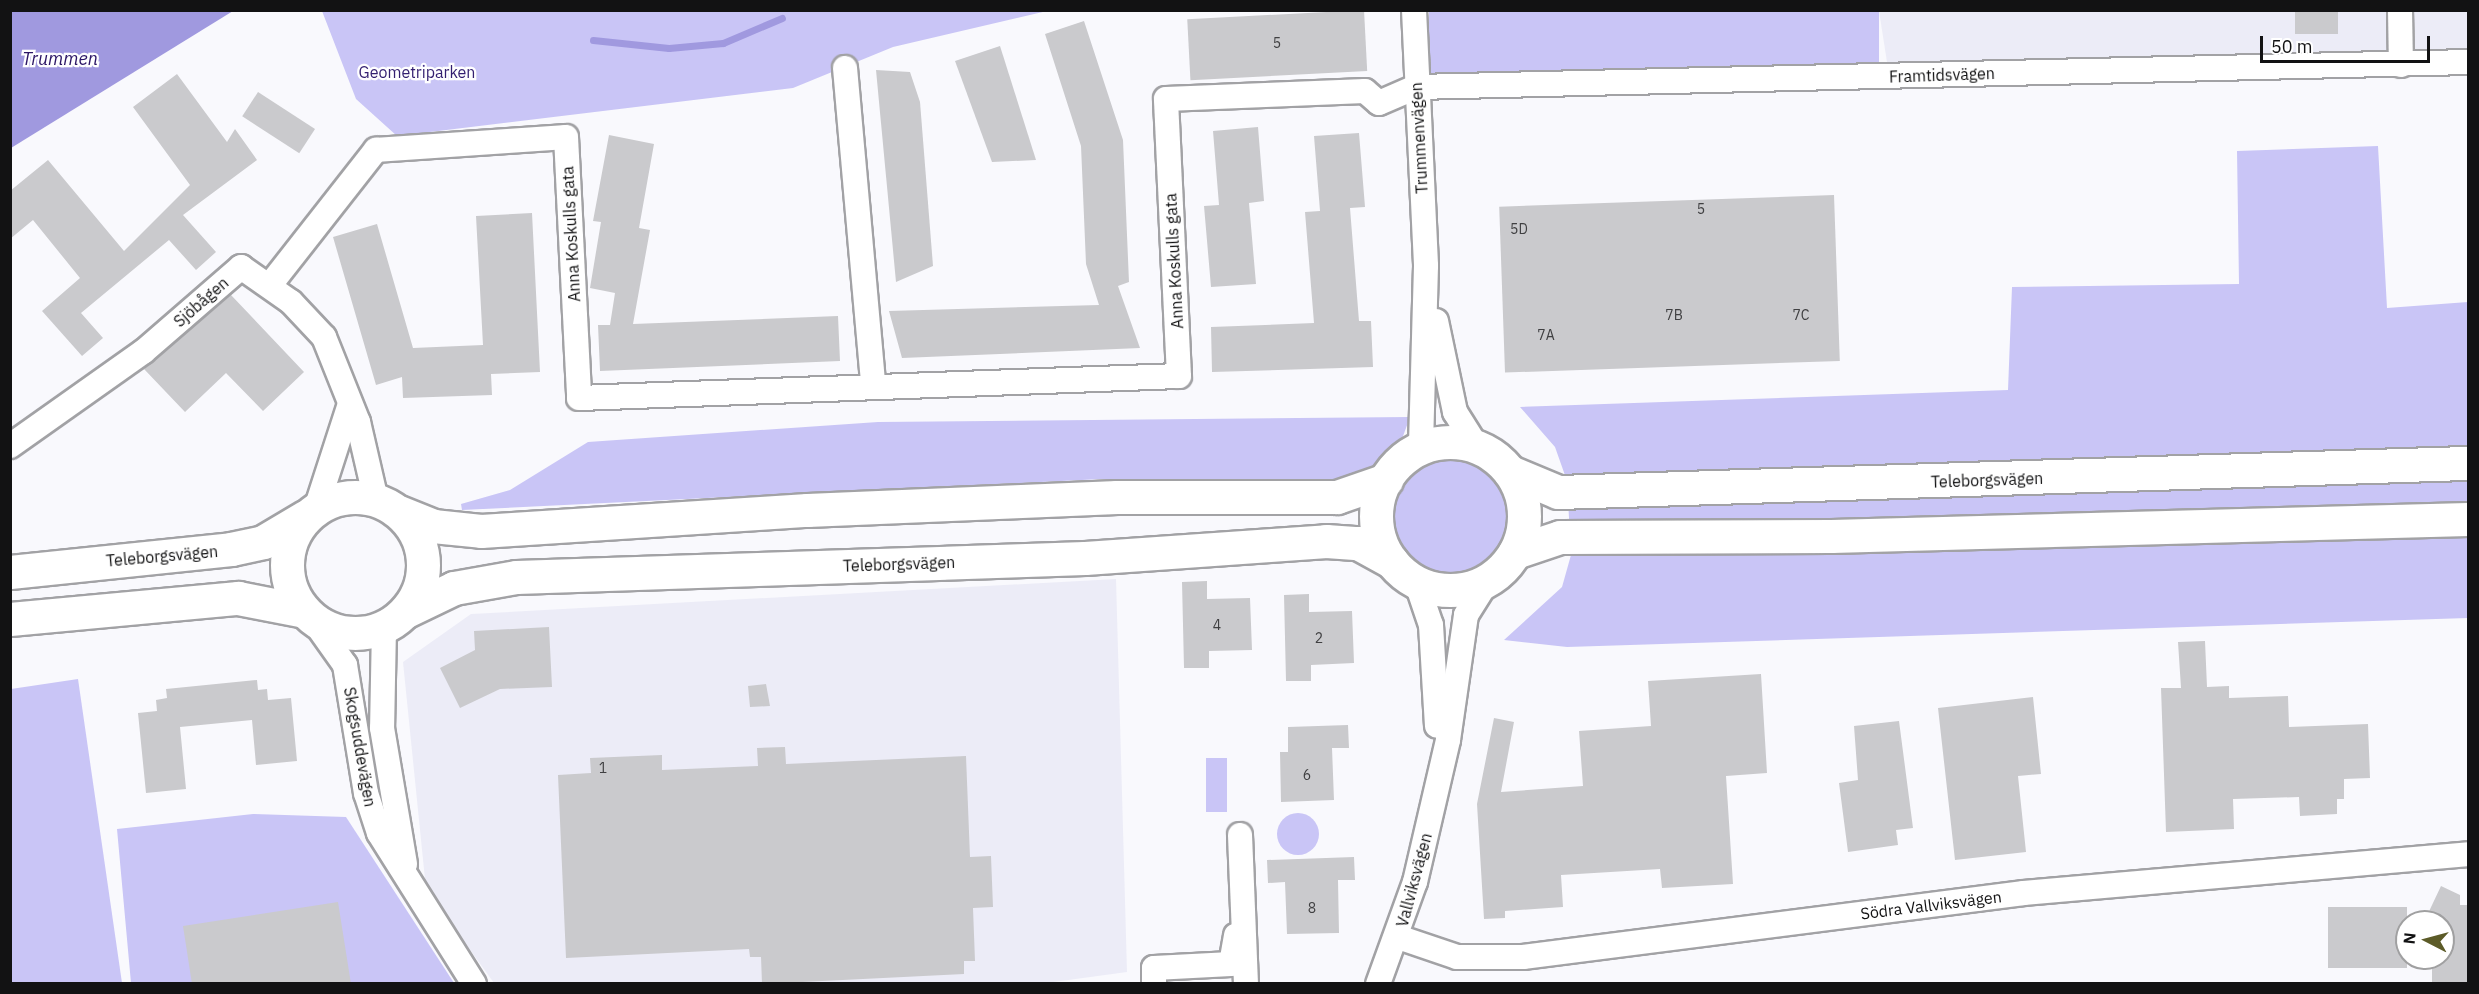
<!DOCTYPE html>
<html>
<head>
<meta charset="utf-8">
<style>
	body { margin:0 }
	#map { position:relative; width:2479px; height:994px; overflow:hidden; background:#f9f9fd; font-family:"IBM Plex Sans",sans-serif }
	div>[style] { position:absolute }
	.built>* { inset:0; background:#ececf7 }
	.green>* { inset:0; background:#c9c5f6; transform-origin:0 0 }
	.round { border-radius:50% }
	.water>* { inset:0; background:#a099df }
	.stream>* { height:7px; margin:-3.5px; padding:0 3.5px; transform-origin:3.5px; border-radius:3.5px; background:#a099df }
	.building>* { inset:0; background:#cacacd; transform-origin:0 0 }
	.roads { filter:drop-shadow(2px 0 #a2a2a5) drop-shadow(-2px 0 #a2a2a5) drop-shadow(0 2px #a2a2a5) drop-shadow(0 -2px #a2a2a5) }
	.minor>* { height:24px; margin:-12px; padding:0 12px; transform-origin:12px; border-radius:12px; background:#fff }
	.secondary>* { height:33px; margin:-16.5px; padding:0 16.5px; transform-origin:16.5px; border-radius:16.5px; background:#fff }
	.secondary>.ring { margin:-16.5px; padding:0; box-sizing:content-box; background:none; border:33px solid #fff; border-radius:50% }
	span { translate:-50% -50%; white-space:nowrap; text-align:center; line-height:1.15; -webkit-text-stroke:4.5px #fff; paint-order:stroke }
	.number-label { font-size:14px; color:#404042 }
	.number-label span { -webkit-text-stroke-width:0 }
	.park-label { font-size:16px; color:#331f70 }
	.street-label { font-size:16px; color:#121213 }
	.water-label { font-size:18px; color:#2b1565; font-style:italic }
	.frame { position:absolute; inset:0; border:12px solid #121213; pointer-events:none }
	.north { position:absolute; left:2395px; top:910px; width:60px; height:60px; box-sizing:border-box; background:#fff; border:2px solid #a0a0a1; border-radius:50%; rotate:276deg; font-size:16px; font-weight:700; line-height:24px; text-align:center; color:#121213 }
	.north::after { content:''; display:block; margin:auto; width:21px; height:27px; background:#5c5b28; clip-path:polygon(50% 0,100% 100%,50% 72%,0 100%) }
	.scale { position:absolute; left:2260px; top:36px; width:170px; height:27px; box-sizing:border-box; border:3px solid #121213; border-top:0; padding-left:8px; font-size:18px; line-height:21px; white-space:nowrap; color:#121213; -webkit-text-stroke:4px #fff; paint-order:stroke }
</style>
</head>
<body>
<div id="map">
	<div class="built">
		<i style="clip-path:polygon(1879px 11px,2468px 11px,2468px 63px,1889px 75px)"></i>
		<i style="clip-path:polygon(1116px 579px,1127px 972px,1039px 984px,494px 983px,426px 889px,403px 662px,471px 614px)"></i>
	</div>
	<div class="green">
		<i style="clip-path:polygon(322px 11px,1047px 11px,893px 47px,793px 88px,397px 136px,356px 99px)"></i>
		<i style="left:1429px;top:11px;width:450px;height:65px"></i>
		<i style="clip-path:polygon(2378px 146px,2387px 308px,2468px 302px,2468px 618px,1567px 647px,1504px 640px,1562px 587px,1571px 555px,1567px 481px,1555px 447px,1520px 407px,2008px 390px,2012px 287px,2239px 284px,2237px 151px)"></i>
		<i style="clip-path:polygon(1410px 417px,1398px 450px,1368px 472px,1345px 480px,1102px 479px,462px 510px,461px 504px,510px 490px,588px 442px,878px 422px)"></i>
		<i class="round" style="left:1389px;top:454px;width:122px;height:122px"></i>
		<i style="clip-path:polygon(78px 679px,122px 983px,11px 983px,11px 689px)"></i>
		<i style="left:1206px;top:758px;width:21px;height:54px"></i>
		<i class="round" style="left:1277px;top:813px;width:42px;height:42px"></i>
		<i style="clip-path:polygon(253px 814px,346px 817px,454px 983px,131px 983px,117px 829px)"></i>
	</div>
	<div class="water">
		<i style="clip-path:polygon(11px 10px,233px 10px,233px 11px,11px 148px)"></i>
	</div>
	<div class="stream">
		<i style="left:593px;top:40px;width:76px;rotate:6deg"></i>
		<i style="left:669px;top:48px;width:54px;rotate:-5.3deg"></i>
		<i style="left:723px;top:43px;width:64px;rotate:-23deg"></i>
	</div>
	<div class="building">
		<i style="left:1364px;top:10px;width:61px;height:177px;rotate:87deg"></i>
		<i style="left:2295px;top:10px;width:43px;height:24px"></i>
		<i style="clip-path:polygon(1084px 21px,1123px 140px,1129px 282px,1118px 286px,1140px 348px,902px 358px,889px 311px,1099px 305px,1086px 264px,1081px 146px,1045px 34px)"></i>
		<i style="clip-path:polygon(1000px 46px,1036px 160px,992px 162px,955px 61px)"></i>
		<i style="clip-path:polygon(876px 70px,910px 72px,920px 102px,933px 266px,896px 282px)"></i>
		<i style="clip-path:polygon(177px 74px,227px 142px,235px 129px,257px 160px,183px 215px,216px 252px,196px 270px,169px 240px,81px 313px,103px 338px,82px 356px,42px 311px,80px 278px,33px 220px,10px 239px,10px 191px,48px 160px,124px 251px,190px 185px,133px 107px)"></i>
		<i style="left:258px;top:92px;width:68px;height:29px;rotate:33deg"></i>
		<i style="clip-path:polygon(1258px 127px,1264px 201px,1249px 203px,1256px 284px,1211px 287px,1204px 206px,1219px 205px,1213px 131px)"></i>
		<i style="clip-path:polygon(1359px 133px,1365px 207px,1350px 208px,1359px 321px,1371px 321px,1373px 367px,1212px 372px,1211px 327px,1314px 323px,1305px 212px,1320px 211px,1314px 136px)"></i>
		<i style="clip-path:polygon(609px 135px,654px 144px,639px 228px,650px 230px,633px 324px,838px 316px,840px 361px,600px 371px,598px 325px,610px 325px,615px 293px,590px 288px,601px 222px,593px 221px)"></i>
		<i style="left:1834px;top:195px;width:166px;height:335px;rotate:88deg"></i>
		<i style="clip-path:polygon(532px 213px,540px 372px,491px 374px,492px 395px,403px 398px,402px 377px,376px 385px,333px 237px,377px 224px,413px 348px,483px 345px,476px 216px)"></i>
		<i style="clip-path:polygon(231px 295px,304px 372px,263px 411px,226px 373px,185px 412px,144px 369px)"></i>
		<i style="clip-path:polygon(1207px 581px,1207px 599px,1250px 598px,1252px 650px,1209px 651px,1209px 668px,1184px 668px,1182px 582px)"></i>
		<i style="clip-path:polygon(1309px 594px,1309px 612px,1352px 611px,1354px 663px,1311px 665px,1311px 681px,1286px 681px,1284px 595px)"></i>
		<i style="clip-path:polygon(549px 627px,552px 687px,500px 689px,460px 708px,440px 668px,475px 650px,474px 631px)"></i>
		<i style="clip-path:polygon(2205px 641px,2207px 687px,2229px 686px,2229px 698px,2288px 696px,2289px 727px,2368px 724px,2370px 778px,2344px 779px,2344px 799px,2337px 799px,2337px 814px,2300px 816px,2299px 797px,2233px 799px,2234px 829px,2166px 832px,2161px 688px,2181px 688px,2178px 642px)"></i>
		<i style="clip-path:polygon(1761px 674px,1767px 773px,1726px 776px,1733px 884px,1662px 888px,1660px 869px,1561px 875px,1563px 907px,1505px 911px,1505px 918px,1484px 919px,1477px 804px,1494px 718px,1514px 722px,1501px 792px,1583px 786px,1579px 731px,1651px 726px,1648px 681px)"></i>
		<i style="clip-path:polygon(257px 680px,258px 690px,267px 689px,268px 700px,291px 698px,297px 761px,256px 765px,252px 720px,180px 727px,186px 789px,146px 793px,138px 713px,157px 711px,156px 700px,167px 698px,166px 689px)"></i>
		<i style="clip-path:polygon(766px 684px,770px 706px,750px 707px,748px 686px)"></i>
		<i style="clip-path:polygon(2033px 697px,2041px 774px,2018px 776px,2026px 852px,1955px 860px,1938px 708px)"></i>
		<i style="clip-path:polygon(1899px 721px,1913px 828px,1896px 830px,1898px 845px,1848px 852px,1839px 783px,1858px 780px,1854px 726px)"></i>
		<i style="clip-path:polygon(1348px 725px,1349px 748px,1332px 748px,1334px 800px,1281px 802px,1280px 752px,1288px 752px,1288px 727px)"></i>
		<i style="clip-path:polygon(785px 747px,786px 764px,966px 756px,970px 857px,991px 856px,993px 907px,973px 908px,975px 961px,964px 961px,964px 974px,762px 984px,761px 957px,750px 957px,749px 949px,566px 958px,558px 775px,591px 773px,590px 758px,662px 755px,662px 770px,758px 766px,757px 748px)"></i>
		<i style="clip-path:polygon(1354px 857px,1355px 880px,1338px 880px,1339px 933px,1287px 934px,1285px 882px,1268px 883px,1267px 860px)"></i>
		<i style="clip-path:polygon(2441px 886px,2460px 895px,2460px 905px,2469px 905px,2469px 984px,2432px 984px,2432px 958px,2443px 958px,2443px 922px,2424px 922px)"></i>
		<i style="clip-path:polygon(338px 902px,351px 984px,192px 984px,183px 926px)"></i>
		<i style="left:2407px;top:907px;width:61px;height:79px;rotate:90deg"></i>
	</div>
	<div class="roads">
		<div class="minor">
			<i style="left:1414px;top:10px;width:256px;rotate:87.3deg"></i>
			<i style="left:1426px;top:266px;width:182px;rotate:91.6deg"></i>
			<i style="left:2400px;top:10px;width:55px;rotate:89deg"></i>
			<i style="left:845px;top:68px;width:317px;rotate:84.9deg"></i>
			<i style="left:270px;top:285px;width:172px;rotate:-51.9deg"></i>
			<i style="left:376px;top:150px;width:190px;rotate:-3.9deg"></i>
			<i style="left:566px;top:137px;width:261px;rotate:87.1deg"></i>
			<i style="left:579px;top:398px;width:600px;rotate:-2.1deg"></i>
			<i style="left:1179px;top:376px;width:277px;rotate:-92.7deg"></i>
			<i style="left:1166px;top:99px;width:199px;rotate:-2.3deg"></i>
			<i style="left:1365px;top:91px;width:18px;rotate:41deg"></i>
			<i style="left:1379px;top:103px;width:40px;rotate:-23.4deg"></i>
			<i style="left:1416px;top:87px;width:1052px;rotate:-1.36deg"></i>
			<i style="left:1436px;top:321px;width:93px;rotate:78.2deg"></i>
			<i style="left:1455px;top:412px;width:41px;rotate:57.8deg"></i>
			<i style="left:10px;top:446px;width:163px;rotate:-35.3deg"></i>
			<i style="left:143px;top:352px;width:130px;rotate:-40.9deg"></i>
			<i style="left:241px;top:267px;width:61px;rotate:35deg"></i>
			<i style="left:291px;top:302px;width:48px;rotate:46.7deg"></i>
			<i style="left:324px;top:337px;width:92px;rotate:68.2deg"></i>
			<i style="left:358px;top:422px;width:80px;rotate:77deg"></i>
			<i style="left:316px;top:509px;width:107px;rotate:-72.1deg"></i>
			<i style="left:1416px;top:581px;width:46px;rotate:71.2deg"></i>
			<i style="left:1431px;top:625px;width:101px;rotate:86.6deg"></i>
			<i style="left:311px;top:617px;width:59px;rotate:54.7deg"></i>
			<i style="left:345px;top:665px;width:130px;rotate:80.7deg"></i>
			<i style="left:366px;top:793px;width:42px;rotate:72deg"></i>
			<i style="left:379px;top:833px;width:178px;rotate:57.8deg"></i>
			<i style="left:384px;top:627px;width:101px;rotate:91.1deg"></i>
			<i style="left:382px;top:728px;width:138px;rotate:80.4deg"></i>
			<i style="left:1240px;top:835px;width:149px;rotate:87.7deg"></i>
			<i style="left:1398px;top:937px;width:62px;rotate:18.7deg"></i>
			<i style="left:1457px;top:957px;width:66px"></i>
			<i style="left:1523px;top:957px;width:505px;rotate:-7.28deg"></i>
			<i style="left:2024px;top:893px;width:446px;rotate:-5deg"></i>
			<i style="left:1154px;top:984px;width:16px;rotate:-90deg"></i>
			<i style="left:1154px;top:968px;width:77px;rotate:-3deg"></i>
			<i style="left:1231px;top:964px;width:29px;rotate:-80deg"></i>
			<i style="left:1378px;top:984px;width:109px;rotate:-70.1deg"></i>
			<i style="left:1415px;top:882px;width:146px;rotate:-76.9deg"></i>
			<i style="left:1448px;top:740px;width:126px;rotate:-81.8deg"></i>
			<i style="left:1466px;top:615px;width:41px;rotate:-57.8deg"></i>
		</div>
		<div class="secondary">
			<i class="ring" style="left:1376px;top:442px;width:115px;height:115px"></i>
			<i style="left:1510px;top:472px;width:52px;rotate:22.6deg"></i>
			<i style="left:1558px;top:492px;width:910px;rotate:-1.83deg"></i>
			<i class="ring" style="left:287px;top:497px;width:103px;height:103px"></i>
			<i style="left:399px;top:512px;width:37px;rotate:22deg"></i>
			<i style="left:433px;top:526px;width:48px;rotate:5.9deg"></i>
			<i style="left:481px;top:531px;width:327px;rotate:-3.7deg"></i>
			<i style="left:807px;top:510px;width:310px;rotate:-2.4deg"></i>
			<i style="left:1117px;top:497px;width:220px"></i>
			<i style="left:1337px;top:497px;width:52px;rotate:-19.1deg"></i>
			<i style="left:1515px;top:552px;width:47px;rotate:-18.4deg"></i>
			<i style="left:1560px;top:537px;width:271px;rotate:-0.2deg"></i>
			<i style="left:1831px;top:536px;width:637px;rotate:-1.53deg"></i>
			<i style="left:10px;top:572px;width:222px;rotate:-5.9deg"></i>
			<i style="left:231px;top:549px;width:33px;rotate:-12deg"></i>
			<i style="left:263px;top:542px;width:49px;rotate:-30.8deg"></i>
			<i style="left:406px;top:611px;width:53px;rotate:-25.6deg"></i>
			<i style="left:454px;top:588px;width:63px;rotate:-10.1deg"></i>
			<i style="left:516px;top:577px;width:569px;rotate:-1.91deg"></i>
			<i style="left:1085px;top:558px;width:242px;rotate:-4deg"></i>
			<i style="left:1326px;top:541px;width:32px;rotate:4deg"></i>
			<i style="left:1358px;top:543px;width:39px;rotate:29deg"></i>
			<i style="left:10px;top:619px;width:229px;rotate:-5.3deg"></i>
			<i style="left:238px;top:598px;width:67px;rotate:11.1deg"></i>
		</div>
	</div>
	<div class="number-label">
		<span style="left:1277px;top:43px">5</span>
		<span style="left:1701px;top:209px">5</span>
		<span style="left:1519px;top:229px">5D</span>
		<span style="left:1674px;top:315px">7B</span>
		<span style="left:1801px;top:315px">7C</span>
		<span style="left:1546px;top:335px">7A</span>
		<span style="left:1217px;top:625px">4</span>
		<span style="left:1319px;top:638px">2</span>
		<span style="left:603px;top:768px">1</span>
		<span style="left:1307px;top:775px">6</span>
		<span style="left:1312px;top:908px">8</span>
	</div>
	<div class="park-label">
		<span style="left:417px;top:72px">Geometriparken</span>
	</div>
	<div class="street-label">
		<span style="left:1942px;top:75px;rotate:-2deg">Framtidsvägen</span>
		<span style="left:1419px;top:138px;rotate:-93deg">Trummenvägen</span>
		<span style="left:571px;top:234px;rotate:-93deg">Anna Koskulls gata</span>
		<span style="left:1174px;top:261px;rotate:-93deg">Anna Koskulls gata</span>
		<span style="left:201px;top:302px;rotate:-41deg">Sjöbågen</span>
		<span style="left:1987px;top:480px;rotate:-2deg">Teleborgsvägen</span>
		<span style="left:162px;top:556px;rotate:-5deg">Teleborgsvägen</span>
		<span style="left:899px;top:564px;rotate:-2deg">Teleborgsvägen</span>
		<span style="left:360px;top:747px;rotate:80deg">Skogsuddevägen</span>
		<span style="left:1414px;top:880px;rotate:-75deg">Vallviksvägen</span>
		<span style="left:1931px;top:905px;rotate:-7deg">Södra Vallviksvägen</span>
	</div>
	<div class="water-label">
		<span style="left:60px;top:59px">Trummen</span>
	</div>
	<div class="frame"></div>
	<div class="north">N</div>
	<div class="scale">50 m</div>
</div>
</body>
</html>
